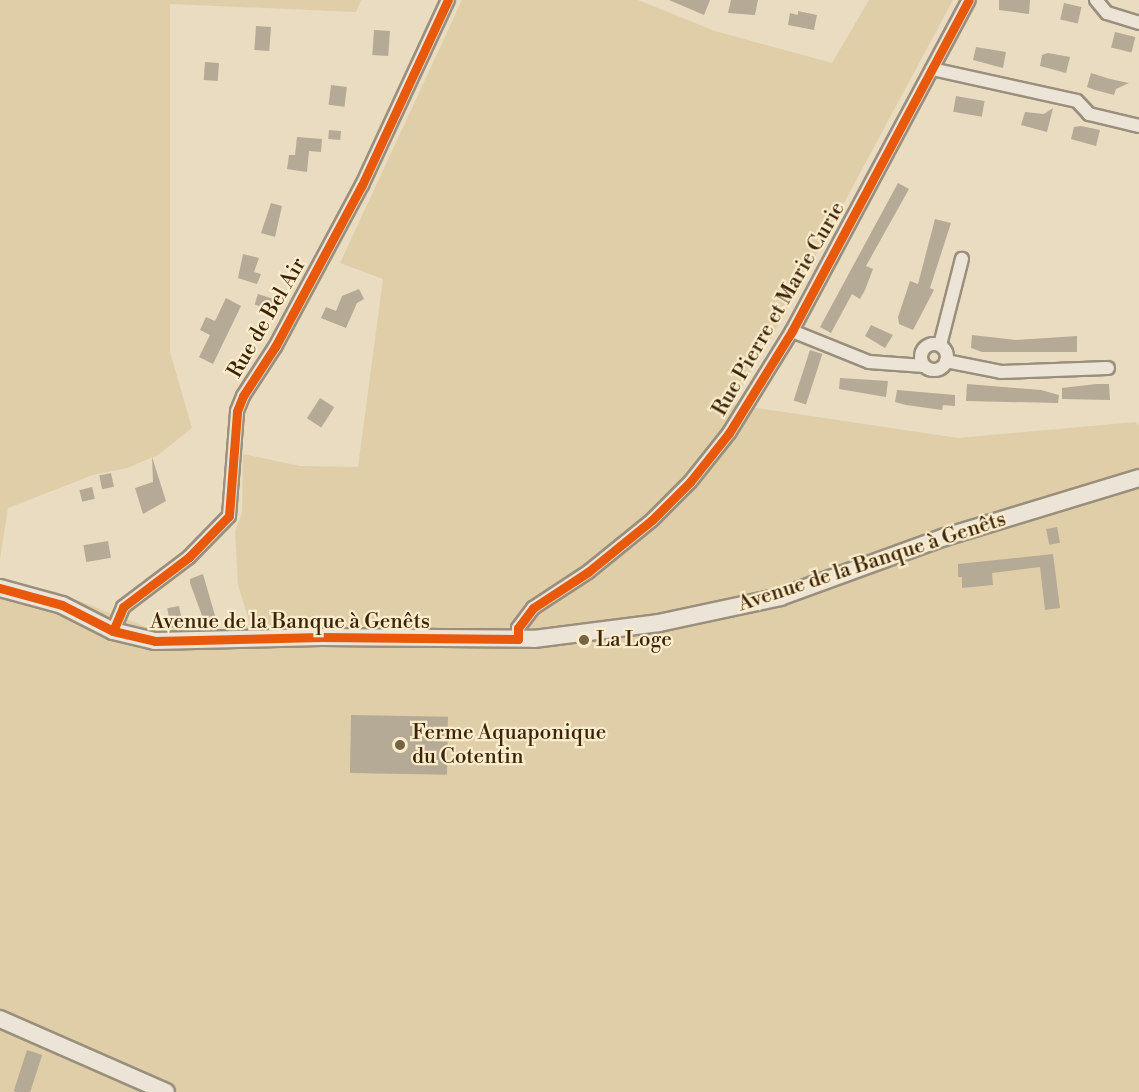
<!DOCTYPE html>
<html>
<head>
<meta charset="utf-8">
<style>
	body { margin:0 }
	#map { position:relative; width:1139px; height:1092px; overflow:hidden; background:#e9dcc1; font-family:"Libre Bodoni",serif }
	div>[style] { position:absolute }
	.green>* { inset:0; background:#e0cea8 }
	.building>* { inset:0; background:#b4aa96; transform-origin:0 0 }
	.roads { filter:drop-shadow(2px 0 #998f7c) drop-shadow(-2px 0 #998f7c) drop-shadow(0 2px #998f7c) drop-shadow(0 -2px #998f7c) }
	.street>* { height:12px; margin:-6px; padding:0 6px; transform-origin:6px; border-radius:6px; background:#ece4d7 }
	.street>.ring { margin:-6px; padding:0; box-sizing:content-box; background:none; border:12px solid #ece4d7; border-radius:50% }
	.secondary>* { height:16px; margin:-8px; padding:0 8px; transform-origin:8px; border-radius:8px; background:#ece4d7 }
	.cycleway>* { height:9px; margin:-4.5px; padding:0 4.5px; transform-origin:4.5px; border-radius:4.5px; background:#e8590c }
	.dots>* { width:16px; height:16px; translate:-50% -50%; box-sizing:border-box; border:3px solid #fbeccc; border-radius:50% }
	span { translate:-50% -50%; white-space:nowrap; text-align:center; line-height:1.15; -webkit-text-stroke:4.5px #fbeccc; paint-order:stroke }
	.street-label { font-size:21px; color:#3a2307 }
	.poi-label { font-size:21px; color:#3a2307 }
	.left { translate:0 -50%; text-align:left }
</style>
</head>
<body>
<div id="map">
	<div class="green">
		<i style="clip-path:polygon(0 0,361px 0,356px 12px,170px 4px,170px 352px,192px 428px,158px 455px,127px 468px,93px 475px,8px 508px,0 559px)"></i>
		<i style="clip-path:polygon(462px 0,638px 0,715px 31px,832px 63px,869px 0,953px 0,766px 348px,731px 404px,958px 438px,1136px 422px,1139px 426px,1139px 1092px,0 1092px,0 580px,54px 591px,146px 627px,206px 632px,250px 624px,238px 585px,235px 531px,242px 513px,243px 454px,300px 466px,358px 467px,383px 279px,340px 263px)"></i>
	</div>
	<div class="building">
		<i style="clip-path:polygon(669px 0,710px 0,704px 15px)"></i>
		<i style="clip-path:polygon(731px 0,758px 0,755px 15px,728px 13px)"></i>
		<i style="clip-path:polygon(999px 0,1030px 0,1029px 14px,999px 10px)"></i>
		<i style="left:1064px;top:3px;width:18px;height:17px;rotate:13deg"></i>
		<i style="clip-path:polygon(798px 11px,817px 15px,814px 30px,788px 25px,790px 13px,798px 15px)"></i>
		<i style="left:256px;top:26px;width:15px;height:24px;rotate:4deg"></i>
		<i style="left:374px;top:30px;width:16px;height:25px;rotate:4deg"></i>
		<i style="left:1115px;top:32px;width:21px;height:16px;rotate:14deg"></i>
		<i style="clip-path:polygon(976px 47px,1006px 52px,1003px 68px,973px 60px)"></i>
		<i style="clip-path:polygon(1048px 53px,1070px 57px,1066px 73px,1040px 66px,1042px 55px)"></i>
		<i style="left:205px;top:62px;width:14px;height:18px;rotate:4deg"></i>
		<i style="clip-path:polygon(1091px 73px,1110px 79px,1129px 83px,1116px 89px,1114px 95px,1095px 90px,1087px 87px)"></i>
		<i style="left:331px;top:85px;width:16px;height:20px;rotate:7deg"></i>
		<i style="left:956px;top:96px;width:29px;height:16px;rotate:10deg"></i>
		<i style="clip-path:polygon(1053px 108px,1047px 132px,1021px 125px,1025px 112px,1044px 114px)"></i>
		<i style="clip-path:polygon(1081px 126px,1100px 130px,1096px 146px,1071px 139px,1074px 127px)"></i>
		<i style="left:329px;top:130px;width:12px;height:9px;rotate:5deg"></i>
		<i style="clip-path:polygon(297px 137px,322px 139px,321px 152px,309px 151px,307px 172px,287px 169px,289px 155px,295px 155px)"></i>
		<i style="clip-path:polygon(898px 183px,909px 189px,866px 266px,873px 269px,865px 290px,860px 299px,852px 294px,831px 333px,820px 327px)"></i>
		<i style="clip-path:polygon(271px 203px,282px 206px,275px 237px,261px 233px)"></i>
		<i style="clip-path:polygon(935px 219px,951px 223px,930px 288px,934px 290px,913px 330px,899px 324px,898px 317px,910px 281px,918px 284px)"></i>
		<i style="clip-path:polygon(243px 254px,259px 258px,254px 272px,261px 274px,257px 284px,238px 278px)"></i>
		<i style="clip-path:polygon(359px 289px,364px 299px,357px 303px,346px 328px,321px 318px,326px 307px,336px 311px,342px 296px)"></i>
		<i style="left:258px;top:294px;width:23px;height:11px;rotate:18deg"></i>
		<i style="clip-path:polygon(226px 298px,241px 306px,213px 364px,199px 357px,210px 335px,200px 330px,206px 317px,215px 321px)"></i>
		<i style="clip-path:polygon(871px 325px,893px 335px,885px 348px,865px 336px)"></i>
		<i style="clip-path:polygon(972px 335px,1016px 340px,1077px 336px,1077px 352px,982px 352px,971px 348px)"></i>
		<i style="left:810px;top:350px;width:13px;height:53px;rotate:18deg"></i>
		<i style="clip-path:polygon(840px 378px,888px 381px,886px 397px,839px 389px)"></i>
		<i style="clip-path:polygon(967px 384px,1041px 390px,1059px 395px,1058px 403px,966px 401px)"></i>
		<i style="clip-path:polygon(1096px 384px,1109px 384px,1110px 400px,1062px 399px,1062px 388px)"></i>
		<i style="clip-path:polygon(897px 390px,955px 395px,955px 406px,943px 405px,942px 410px,906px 405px,895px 402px)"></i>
		<i style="left:320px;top:398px;width:17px;height:24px;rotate:33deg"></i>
		<i style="clip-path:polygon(152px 457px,166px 501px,143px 514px,135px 488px,153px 482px)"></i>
		<i style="left:111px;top:473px;width:14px;height:12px;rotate:78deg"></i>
		<i style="left:92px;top:487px;width:12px;height:13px;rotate:76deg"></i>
		<i style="left:1057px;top:527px;width:16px;height:11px;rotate:79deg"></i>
		<i style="left:108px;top:541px;width:17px;height:25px;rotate:80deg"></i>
		<i style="clip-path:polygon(1053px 554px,1060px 608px,1045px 610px,1040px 567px,992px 573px,993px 585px,962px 588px,962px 577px,958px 577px,958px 564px)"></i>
		<i style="clip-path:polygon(203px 574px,218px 626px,207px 629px,190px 583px,190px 579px)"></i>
		<i style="left:179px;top:606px;width:20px;height:12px;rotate:79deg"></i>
		<i style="left:351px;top:715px;width:97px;height:58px;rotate:1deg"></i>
		<i style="left:27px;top:1050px;width:16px;height:43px;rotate:18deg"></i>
	</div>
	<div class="roads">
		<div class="street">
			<i style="left:1096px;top:0;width:17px;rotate:50deg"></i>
			<i style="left:1107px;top:13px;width:34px;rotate:17deg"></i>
			<i style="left:932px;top:69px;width:148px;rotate:12.4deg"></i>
			<i style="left:1077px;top:101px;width:18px;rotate:47deg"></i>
			<i style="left:1089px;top:114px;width:51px;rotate:13.5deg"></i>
			<i style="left:792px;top:331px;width:83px;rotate:21.9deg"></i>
			<i style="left:869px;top:362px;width:55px;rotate:4.2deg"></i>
			<i class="ring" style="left:921px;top:344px;width:14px;height:14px"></i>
			<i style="left:940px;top:345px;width:89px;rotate:-75.7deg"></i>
			<i style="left:946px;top:361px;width:56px;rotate:11.3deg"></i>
			<i style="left:1001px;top:372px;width:107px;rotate:-2.1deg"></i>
			<i style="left:113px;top:631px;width:26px;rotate:-67deg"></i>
			<i style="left:123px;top:607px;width:83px;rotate:-37.1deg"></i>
			<i style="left:189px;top:557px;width:57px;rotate:-45.7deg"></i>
			<i style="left:229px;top:516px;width:105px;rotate:-85.6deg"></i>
			<i style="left:237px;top:411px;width:16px;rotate:-68deg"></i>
			<i style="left:243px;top:396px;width:59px;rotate:-56.9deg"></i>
			<i style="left:275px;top:347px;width:184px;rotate:-61.8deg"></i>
			<i style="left:362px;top:185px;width:204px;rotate:-65.1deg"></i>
			<i style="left:518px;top:639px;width:11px;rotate:-90deg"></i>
			<i style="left:518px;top:628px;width:25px;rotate:-53deg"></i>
			<i style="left:533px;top:608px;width:66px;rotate:-33.2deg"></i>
			<i style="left:588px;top:572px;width:82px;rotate:-39.1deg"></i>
			<i style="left:652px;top:520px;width:54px;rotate:-45deg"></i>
			<i style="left:690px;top:482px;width:63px;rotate:-51.5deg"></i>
			<i style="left:729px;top:433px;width:120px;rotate:-58.3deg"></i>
			<i style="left:792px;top:331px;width:375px;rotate:-61.9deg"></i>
		</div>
		<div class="secondary">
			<i style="left:0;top:588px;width:64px;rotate:15.3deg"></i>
			<i style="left:62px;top:605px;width:57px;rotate:27deg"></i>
			<i style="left:113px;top:631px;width:43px;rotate:13.4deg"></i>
			<i style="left:155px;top:641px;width:166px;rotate:-1.4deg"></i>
			<i style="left:321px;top:637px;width:213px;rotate:0.5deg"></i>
			<i style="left:534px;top:639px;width:126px;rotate:-7.3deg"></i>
			<i style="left:659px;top:623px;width:124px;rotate:-12.1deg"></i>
			<i style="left:780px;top:597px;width:176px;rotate:-20deg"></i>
			<i style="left:945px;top:537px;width:203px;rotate:-16.9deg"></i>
			<i style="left:0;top:1019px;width:181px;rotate:23.7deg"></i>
		</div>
	</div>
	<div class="cycleway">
		<i style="left:0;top:588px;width:64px;rotate:15.3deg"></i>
		<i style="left:62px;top:605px;width:57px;rotate:27deg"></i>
		<i style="left:113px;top:631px;width:43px;rotate:13.4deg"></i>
		<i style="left:155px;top:641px;width:166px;rotate:-1.4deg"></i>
		<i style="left:321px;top:637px;width:197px;rotate:0.6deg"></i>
		<i style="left:518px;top:639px;width:11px;rotate:-90deg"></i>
		<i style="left:518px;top:628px;width:25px;rotate:-53deg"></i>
		<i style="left:533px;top:608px;width:66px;rotate:-33.2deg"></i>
		<i style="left:588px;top:572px;width:82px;rotate:-39.1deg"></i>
		<i style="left:652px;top:520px;width:54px;rotate:-45deg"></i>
		<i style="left:690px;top:482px;width:63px;rotate:-51.5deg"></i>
		<i style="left:729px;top:433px;width:120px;rotate:-58.3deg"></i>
		<i style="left:792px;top:331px;width:375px;rotate:-61.9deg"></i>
		<i style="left:113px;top:631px;width:26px;rotate:-67deg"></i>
		<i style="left:123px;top:607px;width:83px;rotate:-37.1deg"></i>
		<i style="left:189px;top:557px;width:57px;rotate:-45.7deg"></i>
		<i style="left:229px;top:516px;width:105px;rotate:-85.6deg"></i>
		<i style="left:237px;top:411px;width:16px;rotate:-68deg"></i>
		<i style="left:243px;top:396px;width:59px;rotate:-56.9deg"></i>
		<i style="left:275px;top:347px;width:184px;rotate:-61.8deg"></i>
		<i style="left:362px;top:185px;width:204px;rotate:-65.1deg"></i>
	</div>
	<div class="dots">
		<i style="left:584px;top:640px;background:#776448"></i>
		<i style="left:400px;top:745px;background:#776448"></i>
	</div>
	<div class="street-label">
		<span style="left:779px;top:309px;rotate:-60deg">Rue Pierre et Marie Curie</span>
		<span style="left:267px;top:318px;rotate:-60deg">Rue de Bel Air</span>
		<span style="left:872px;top:562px;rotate:-18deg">Avenue de la Banque à Genêts</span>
		<span style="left:290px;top:622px">Avenue de la Banque à Genêts</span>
	</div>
	<div class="poi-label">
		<span class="left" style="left:596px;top:640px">La Loge</span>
		<span class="left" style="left:412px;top:745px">Ferme Aquaponique<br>du Cotentin</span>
	</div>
</div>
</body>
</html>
